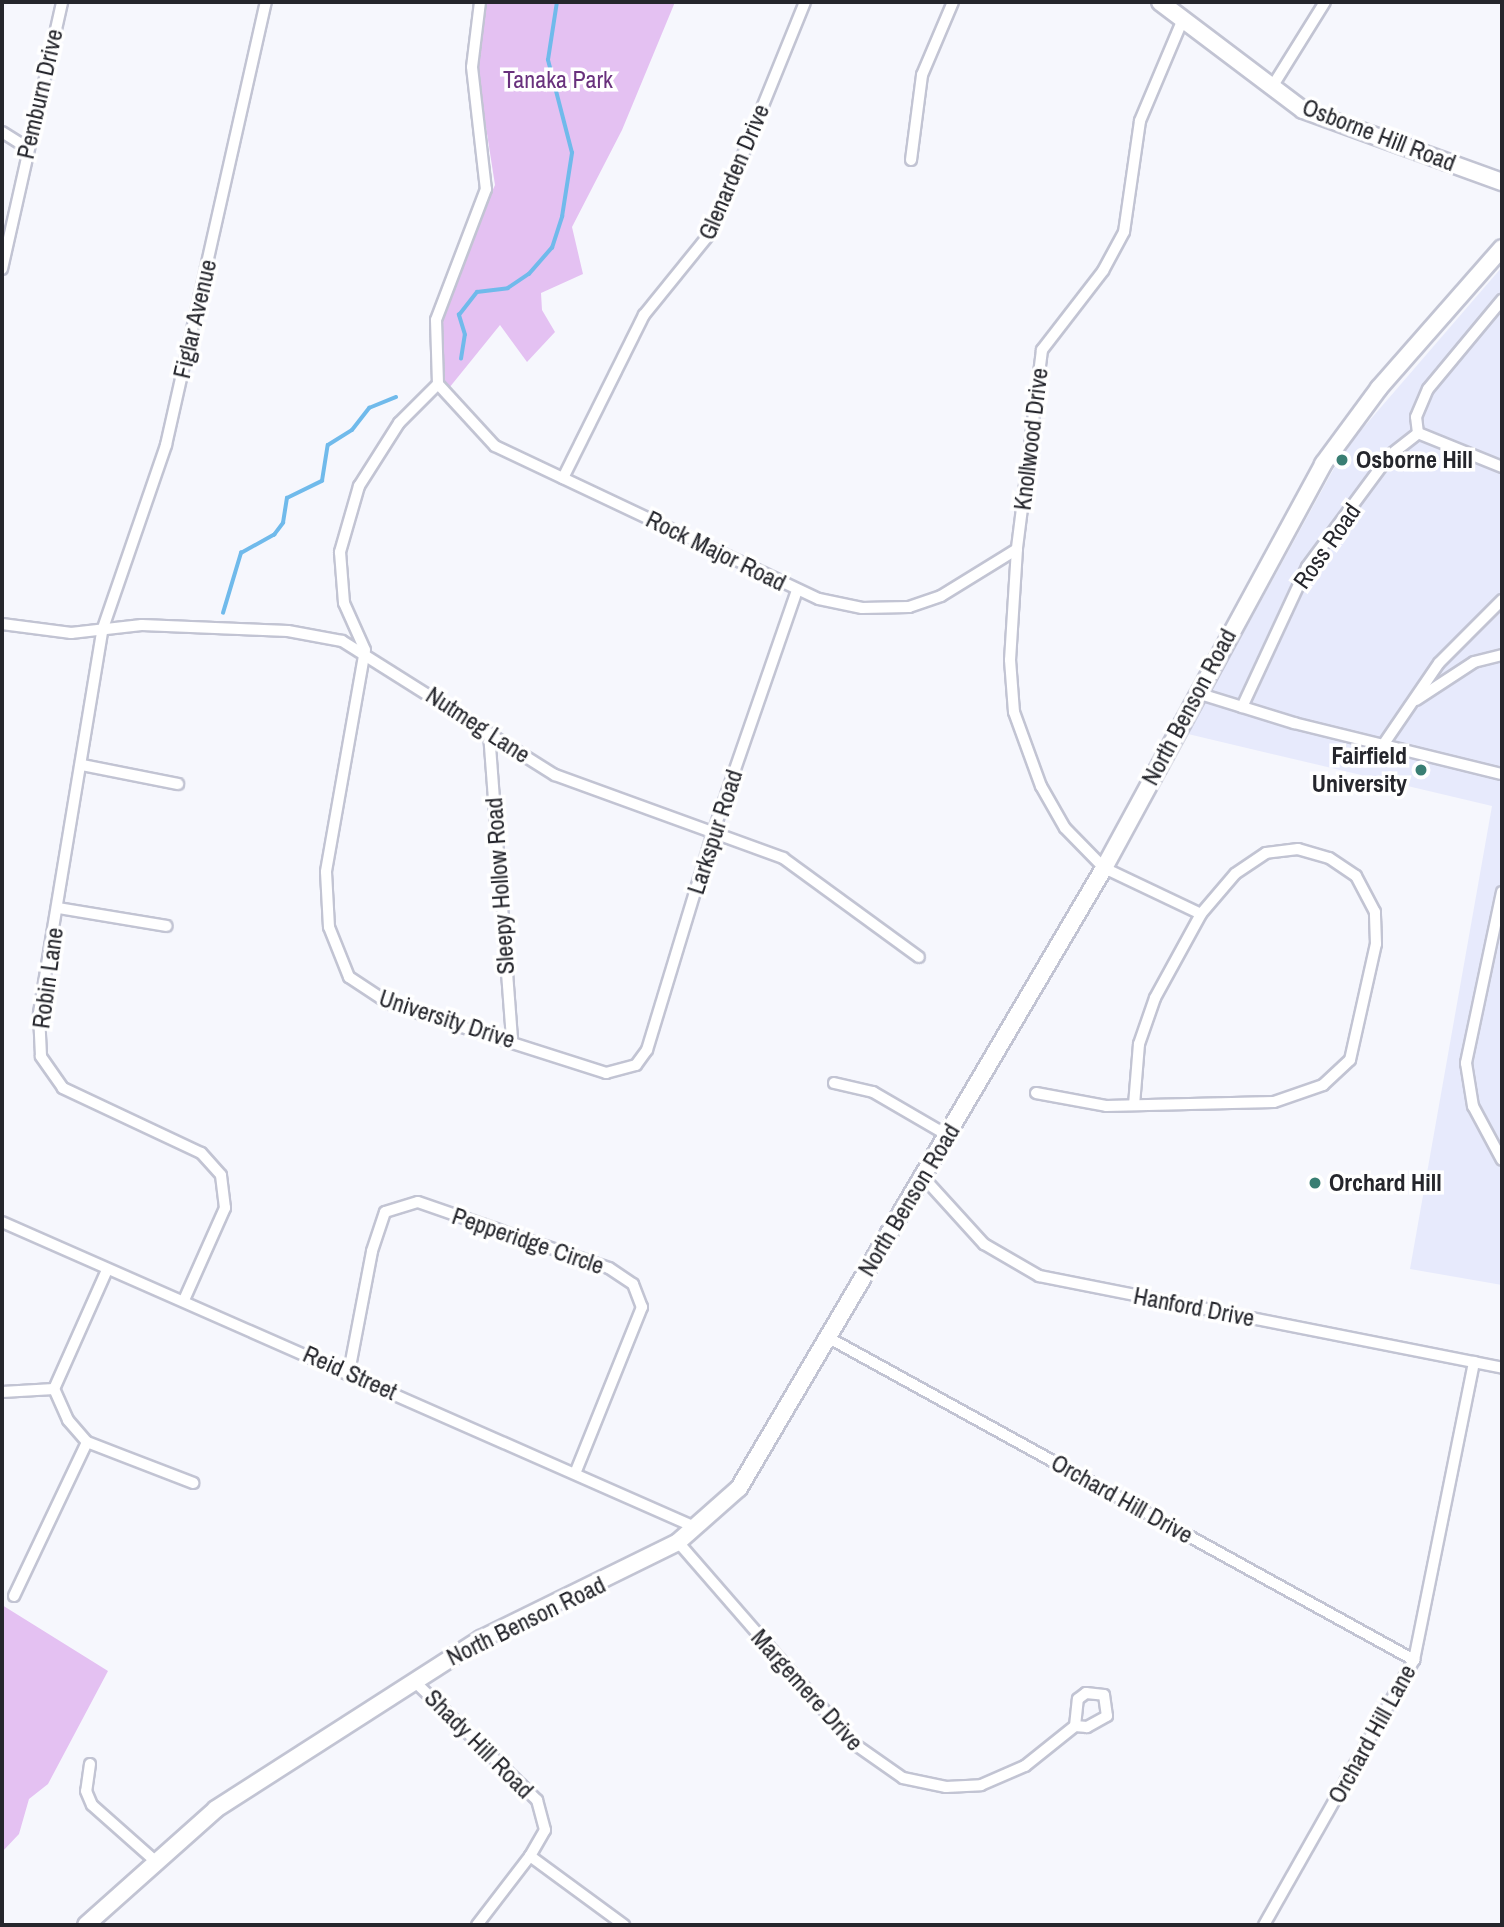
<!DOCTYPE html>
<html>
<head>
<meta charset="utf-8">
<style>
	body { margin:0 }
	#map { position:relative; width:1504px; height:1927px; overflow:hidden; background:#f6f7fd; font-family:"Archivo Narrow",sans-serif }
	div>[style] { position:absolute }
	.built>* { inset:0; background:#e7eafc }
	.green>* { inset:0; background:#e4c1f2 }
	.stream>* { height:3.5px; margin:-1.75px; padding:0 1.75px; transform-origin:1.75px; border-radius:1.75px; background:#70baeb }
	.roads { filter:drop-shadow(2px 0 #c2c4d3) drop-shadow(-2px 0 #c2c4d3) drop-shadow(0 2px #c2c4d3) drop-shadow(0 -2px #c2c4d3) }
	.street>* { height:10px; margin:-5px; padding:0 5px; transform-origin:5px; border-radius:5px; background:#fff }
	.secondary>* { height:16px; margin:-8px; padding:0 8px; transform-origin:8px; border-radius:8px; background:#fff }
	.dots>* { width:19px; height:19px; translate:-50% -50%; box-sizing:border-box; border:4px solid #fff; border-radius:50% }
	span { translate:-50% -50%; white-space:nowrap; text-align:center; line-height:1.15; -webkit-text-stroke:7px #fff; paint-order:stroke }
	.park-label { font-size:24px; color:#69317d }
	.street-label { font-size:24px; color:#25262c }
	.poi-label { font-size:24px; color:#25262c; font-weight:700 }
	.left { translate:0 -50%; text-align:left }
	.right { translate:-100% -50%; text-align:right }
	.frame { position:absolute; inset:0; border:4px solid #25262c; pointer-events:none }
</style>
</head>
<body>
<div id="map">
	<div class="built">
		<i style="clip-path:polygon(1502px 267px,1502px 1285px,1410px 1269px,1492px 806px,1188px 734px,1344px 450px)"></i>
	</div>
	<div class="green">
		<i style="clip-path:polygon(485px 2px,675px 2px,622px 130px,572px 227px,583px 274px,541px 293px,542px 310px,555px 332px,527px 362px,500px 325px,445px 393px,438px 380px,441px 324px,464px 252px,495px 185px,476px 63px)"></i>
		<i style="clip-path:polygon(2px 1605px,108px 1671px,48px 1784px,29px 1799px,19px 1834px,2px 1852px)"></i>
	</div>
	<div class="stream">
		<i style="left:461px;top:359px;width:24px;rotate:-81deg"></i>
		<i style="left:465px;top:335px;width:21px;rotate:-107deg"></i>
		<i style="left:459px;top:315px;width:29px;rotate:-52deg"></i>
		<i style="left:477px;top:292px;width:31px;rotate:-7deg"></i>
		<i style="left:508px;top:288px;width:25px;rotate:-34deg"></i>
		<i style="left:529px;top:274px;width:35px;rotate:-49deg"></i>
		<i style="left:552px;top:248px;width:33px;rotate:-72deg"></i>
		<i style="left:562px;top:217px;width:65px;rotate:-81.1deg"></i>
		<i style="left:572px;top:153px;width:96px;rotate:-104.5deg"></i>
		<i style="left:548px;top:60px;width:59px;rotate:-81.2deg"></i>
		<i style="left:223px;top:613px;width:63px;rotate:-73.3deg"></i>
		<i style="left:241px;top:553px;width:38px;rotate:-29deg"></i>
		<i style="left:274px;top:535px;width:15px;rotate:-53deg"></i>
		<i style="left:283px;top:523px;width:25px;rotate:-81deg"></i>
		<i style="left:287px;top:498px;width:39px;rotate:-26deg"></i>
		<i style="left:322px;top:481px;width:36px;rotate:-81deg"></i>
		<i style="left:328px;top:445px;width:28px;rotate:-32deg"></i>
		<i style="left:352px;top:430px;width:28px;rotate:-52deg"></i>
		<i style="left:369px;top:408px;width:29px;rotate:-22deg"></i>
	</div>
	<div class="roads">
		<div class="street">
			<i style="left:480px;top:2px;width:65px;rotate:97deg"></i>
			<i style="left:472px;top:67px;width:123px;rotate:83.5deg"></i>
			<i style="left:486px;top:189px;width:140px;rotate:110.9deg"></i>
			<i style="left:436px;top:320px;width:64px;rotate:88.2deg"></i>
			<i style="left:438px;top:384px;width:55px;rotate:135deg"></i>
			<i style="left:399px;top:423px;width:75px;rotate:122.4deg"></i>
			<i style="left:359px;top:486px;width:69px;rotate:106.1deg"></i>
			<i style="left:340px;top:552px;width:51px;rotate:85.5deg"></i>
			<i style="left:344px;top:603px;width:51px;rotate:65.9deg"></i>
			<i style="left:365px;top:650px;width:225px;rotate:100deg"></i>
			<i style="left:326px;top:872px;width:55px;rotate:86.9deg"></i>
			<i style="left:329px;top:927px;width:54px;rotate:68.2deg"></i>
			<i style="left:349px;top:977px;width:49px;rotate:33.4deg"></i>
			<i style="left:390px;top:1004px;width:227px;rotate:17.7deg"></i>
			<i style="left:606px;top:1073px;width:31px;rotate:-15deg"></i>
			<i style="left:636px;top:1065px;width:19px;rotate:-54deg"></i>
			<i style="left:647px;top:1050px;width:227px;rotate:-73.1deg"></i>
			<i style="left:713px;top:833px;width:257px;rotate:-70.9deg"></i>
			<i style="left:1183px;top:19px;width:111px;rotate:112.9deg"></i>
			<i style="left:1140px;top:121px;width:112px;rotate:98.2deg"></i>
			<i style="left:1124px;top:232px;width:44px;rotate:118.3deg"></i>
			<i style="left:1103px;top:271px;width:100px;rotate:127.7deg"></i>
			<i style="left:1042px;top:350px;width:201px;rotate:97.2deg"></i>
			<i style="left:1017px;top:549px;width:111px;rotate:93.6deg"></i>
			<i style="left:1010px;top:660px;width:52px;rotate:85.6deg"></i>
			<i style="left:1014px;top:712px;width:79px;rotate:70deg"></i>
			<i style="left:1041px;top:786px;width:48px;rotate:60.3deg"></i>
			<i style="left:1065px;top:828px;width:56px;rotate:45.7deg"></i>
			<i style="left:1104px;top:868px;width:107px;rotate:25.4deg"></i>
			<i style="left:1272px;top:87px;width:100px;rotate:-58.1deg"></i>
			<i style="left:2px;top:132px;width:31px;rotate:32deg"></i>
			<i style="left:911px;top:160px;width:86px;rotate:-82.6deg"></i>
			<i style="left:922px;top:75px;width:79px;rotate:-67deg"></i>
			<i style="left:2px;top:269px;width:274px;rotate:-77.3deg"></i>
			<i style="left:438px;top:384px;width:84px;rotate:47.4deg"></i>
			<i style="left:495px;top:446px;width:358px;rotate:25.3deg"></i>
			<i style="left:819px;top:599px;width:44px;rotate:11.8deg"></i>
			<i style="left:862px;top:608px;width:47px;rotate:-1.2deg"></i>
			<i style="left:909px;top:607px;width:34px;rotate:-19deg"></i>
			<i style="left:941px;top:596px;width:89px;rotate:-31.7deg"></i>
			<i style="left:1418px;top:433px;width:16px;rotate:-97deg"></i>
			<i style="left:1416px;top:417px;width:30px;rotate:-67deg"></i>
			<i style="left:1428px;top:389px;width:116px;rotate:-50.3deg"></i>
			<i style="left:1418px;top:433px;width:91px;rotate:22deg"></i>
			<i style="left:563px;top:478px;width:182px;rotate:-63.6deg"></i>
			<i style="left:644px;top:315px;width:108px;rotate:-51deg"></i>
			<i style="left:712px;top:231px;width:247px;rotate:-67.9deg"></i>
			<i style="left:2px;top:624px;width:70px;rotate:7.4deg"></i>
			<i style="left:71px;top:633px;width:71px;rotate:-6.4deg"></i>
			<i style="left:142px;top:625px;width:146px;rotate:2.4deg"></i>
			<i style="left:288px;top:631px;width:55px;rotate:10.5deg"></i>
			<i style="left:342px;top:641px;width:252px;rotate:32.2deg"></i>
			<i style="left:555px;top:775px;width:243px;rotate:20deg"></i>
			<i style="left:783px;top:858px;width:168px;rotate:36.1deg"></i>
			<i style="left:1197px;top:693px;width:102px;rotate:17.2deg"></i>
			<i style="left:1294px;top:723px;width:214px;rotate:13.8deg"></i>
			<i style="left:1416px;top:700px;width:69px;rotate:-33.2deg"></i>
			<i style="left:1474px;top:662px;width:29px;rotate:-14deg"></i>
			<i style="left:1242px;top:707px;width:154px;rotate:-65.1deg"></i>
			<i style="left:1307px;top:567px;width:138px;rotate:-53.5deg"></i>
			<i style="left:1389px;top:456px;width:37px;rotate:-38deg"></i>
			<i style="left:489px;top:733px;width:307px;rotate:85.7deg"></i>
			<i style="left:1383px;top:745px;width:99px;rotate:-55.7deg"></i>
			<i style="left:1439px;top:663px;width:89px;rotate:-45deg"></i>
			<i style="left:82px;top:765px;width:98px;rotate:11.2deg"></i>
			<i style="left:1502px;top:892px;width:175px;rotate:101.9deg"></i>
			<i style="left:1466px;top:1063px;width:44px;rotate:80.8deg"></i>
			<i style="left:1473px;top:1106px;width:61px;rotate:61.8deg"></i>
			<i style="left:58px;top:908px;width:110px;rotate:9.4deg"></i>
			<i style="left:834px;top:1083px;width:40px;rotate:13deg"></i>
			<i style="left:873px;top:1092px;width:86px;rotate:30.2deg"></i>
			<i style="left:1036px;top:1093px;width:71px;rotate:10.5deg"></i>
			<i style="left:1106px;top:1106px;width:168px;rotate:-1.4deg"></i>
			<i style="left:1274px;top:1102px;width:52px;rotate:-19.1deg"></i>
			<i style="left:1323px;top:1085px;width:37px;rotate:-43deg"></i>
			<i style="left:1350px;top:1060px;width:119px;rotate:-77.4deg"></i>
			<i style="left:1376px;top:944px;width:32px;rotate:-92deg"></i>
			<i style="left:1375px;top:912px;width:41px;rotate:-117.8deg"></i>
			<i style="left:1356px;top:876px;width:32px;rotate:-146deg"></i>
			<i style="left:1329px;top:858px;width:32px;rotate:-164deg"></i>
			<i style="left:1298px;top:849px;width:32px;rotate:173deg"></i>
			<i style="left:1266px;top:853px;width:37px;rotate:146deg"></i>
			<i style="left:1235px;top:874px;width:52px;rotate:130.4deg"></i>
			<i style="left:1201px;top:914px;width:96px;rotate:118.7deg"></i>
			<i style="left:1155px;top:998px;width:49px;rotate:109.2deg"></i>
			<i style="left:1139px;top:1044px;width:61px;rotate:94.7deg"></i>
			<i style="left:923px;top:1177px;width:91px;rotate:47.7deg"></i>
			<i style="left:984px;top:1244px;width:64px;rotate:30.2deg"></i>
			<i style="left:1039px;top:1276px;width:472px;rotate:11.2deg"></i>
			<i style="left:2px;top:1222px;width:759px;rotate:23.76deg"></i>
			<i style="left:184px;top:1300px;width:101px;rotate:-66deg"></i>
			<i style="left:225px;top:1208px;width:33px;rotate:-97deg"></i>
			<i style="left:221px;top:1175px;width:30px;rotate:-132deg"></i>
			<i style="left:201px;top:1153px;width:153px;rotate:-154.8deg"></i>
			<i style="left:63px;top:1088px;width:39px;rotate:-125deg"></i>
			<i style="left:41px;top:1056px;width:43px;rotate:-92.7deg"></i>
			<i style="left:39px;top:1013px;width:387px;rotate:-80.6deg"></i>
			<i style="left:102px;top:631px;width:197px;rotate:-71deg"></i>
			<i style="left:166px;top:445px;width:454px;rotate:-77.3deg"></i>
			<i style="left:829px;top:1338px;width:668px;rotate:28.83deg"></i>
			<i style="left:349px;top:1372px;width:123px;rotate:-79.2deg"></i>
			<i style="left:372px;top:1251px;width:41px;rotate:-71.6deg"></i>
			<i style="left:385px;top:1212px;width:34px;rotate:-17deg"></i>
			<i style="left:418px;top:1202px;width:202px;rotate:19.1deg"></i>
			<i style="left:609px;top:1268px;width:29px;rotate:34deg"></i>
			<i style="left:633px;top:1284px;width:25px;rotate:69deg"></i>
			<i style="left:642px;top:1307px;width:177px;rotate:111.9deg"></i>
			<i style="left:54px;top:1389px;width:130px;rotate:-66deg"></i>
			<i style="left:2px;top:1392px;width:52px;rotate:-3.3deg"></i>
			<i style="left:87px;top:1442px;width:114px;rotate:21.1deg"></i>
			<i style="left:678px;top:1542px;width:267px;rotate:49deg"></i>
			<i style="left:853px;top:1743px;width:61px;rotate:35deg"></i>
			<i style="left:903px;top:1778px;width:44px;rotate:11.8deg"></i>
			<i style="left:946px;top:1787px;width:35px;rotate:-3deg"></i>
			<i style="left:981px;top:1785px;width:48px;rotate:-23.4deg"></i>
			<i style="left:1025px;top:1766px;width:64px;rotate:-38.7deg"></i>
			<i style="left:1075px;top:1726px;width:27px;rotate:-84deg"></i>
			<i style="left:1078px;top:1699px;width:10px;rotate:-37deg"></i>
			<i style="left:1086px;top:1693px;width:18px;rotate:6deg"></i>
			<i style="left:1104px;top:1695px;width:21px;rotate:82deg"></i>
			<i style="left:1107px;top:1716px;width:23px;rotate:151deg"></i>
			<i style="left:1087px;top:1727px;width:12px;rotate:-175deg"></i>
			<i style="left:14px;top:1596px;width:170px;rotate:-64.6deg"></i>
			<i style="left:87px;top:1442px;width:29px;rotate:-131deg"></i>
			<i style="left:68px;top:1420px;width:34px;rotate:-114deg"></i>
			<i style="left:413px;top:1680px;width:173px;rotate:44.1deg"></i>
			<i style="left:537px;top:1800px;width:31px;rotate:75deg"></i>
			<i style="left:545px;top:1830px;width:30px;rotate:120deg"></i>
			<i style="left:530px;top:1856px;width:117px;rotate:36.3deg"></i>
			<i style="left:90px;top:1764px;width:27px;rotate:98deg"></i>
			<i style="left:86px;top:1791px;width:15px;rotate:67deg"></i>
			<i style="left:92px;top:1805px;width:81px;rotate:41.5deg"></i>
			<i style="left:477px;top:1925px;width:87px;rotate:-52.5deg"></i>
			<i style="left:1264px;top:1925px;width:305px;rotate:-60.5deg"></i>
			<i style="left:1414px;top:1660px;width:304px;rotate:-78.6deg"></i>
		</div>
		<div class="secondary">
			<i style="left:1160px;top:2px;width:179px;rotate:37.1deg"></i>
			<i style="left:1303px;top:110px;width:212px;rotate:19.9deg"></i>
			<i style="left:86px;top:1925px;width:174px;rotate:-41.7deg"></i>
			<i style="left:216px;top:1809px;width:315px;rotate:-32.7deg"></i>
			<i style="left:481px;top:1639px;width:220px;rotate:-26.2deg"></i>
			<i style="left:678px;top:1542px;width:81px;rotate:-41.5deg"></i>
			<i style="left:739px;top:1488px;width:719px;rotate:-59.51deg"></i>
			<i style="left:1104px;top:868px;width:460px;rotate:-61.5deg"></i>
			<i style="left:1323px;top:464px;width:94px;rotate:-53.6deg"></i>
			<i style="left:1379px;top:388px;width:186px;rotate:-48.7deg"></i>
		</div>
	</div>
	<div class="dots">
		<i style="left:1342px;top:460px;background:#397e73"></i>
		<i style="left:1421px;top:770px;background:#397e73"></i>
		<i style="left:1315px;top:1183px;background:#397e73"></i>
	</div>
	<div class="park-label">
		<span style="left:558px;top:80px">Tanaka Park</span>
	</div>
	<div class="street-label">
		<span style="left:40px;top:94px;rotate:-77deg">Pemburn Drive</span>
		<span style="left:1379px;top:135px;rotate:21deg">Osborne Hill Road</span>
		<span style="left:734px;top:172px;rotate:-67deg">Glenarden Drive</span>
		<span style="left:195px;top:319px;rotate:-77deg">Figlar Avenue</span>
		<span style="left:1031px;top:439px;rotate:-83deg">Knollwood Drive</span>
		<span style="left:1327px;top:546px;rotate:-55deg">Ross Road</span>
		<span style="left:716px;top:551px;rotate:26deg">Rock Major Road</span>
		<span style="left:1189px;top:707px;rotate:-62deg">North Benson Road</span>
		<span style="left:478px;top:725px;rotate:33deg">Nutmeg Lane</span>
		<span style="left:715px;top:832px;rotate:-72deg">Larkspur Road</span>
		<span style="left:500px;top:886px;rotate:-94deg">Sleepy Hollow Road</span>
		<span style="left:48px;top:978px;rotate:-82deg">Robin Lane</span>
		<span style="left:447px;top:1019px;rotate:18deg">University Drive</span>
		<span style="left:909px;top:1200px;rotate:-59deg">North Benson Road</span>
		<span style="left:528px;top:1241px;rotate:19deg">Pepperidge Circle</span>
		<span style="left:1194px;top:1307px;rotate:11deg">Hanford Drive</span>
		<span style="left:350px;top:1373px;rotate:24deg">Reid Street</span>
		<span style="left:1122px;top:1499px;rotate:29deg">Orchard Hill Drive</span>
		<span style="left:526px;top:1621px;rotate:-26deg">North Benson Road</span>
		<span style="left:807px;top:1690px;rotate:48deg">Margemere Drive</span>
		<span style="left:1372px;top:1734px;rotate:-61deg">Orchard Hill Lane</span>
		<span style="left:479px;top:1744px;rotate:45deg">Shady Hill Road</span>
	</div>
	<div class="poi-label">
		<span class="left" style="left:1356px;top:460px">Osborne Hill</span>
		<span class="right" style="left:1407px;top:770px">Fairfield<br>University</span>
		<span class="left" style="left:1329px;top:1183px">Orchard Hill</span>
	</div>
	<div class="frame"></div>
</div>
</body>
</html>
